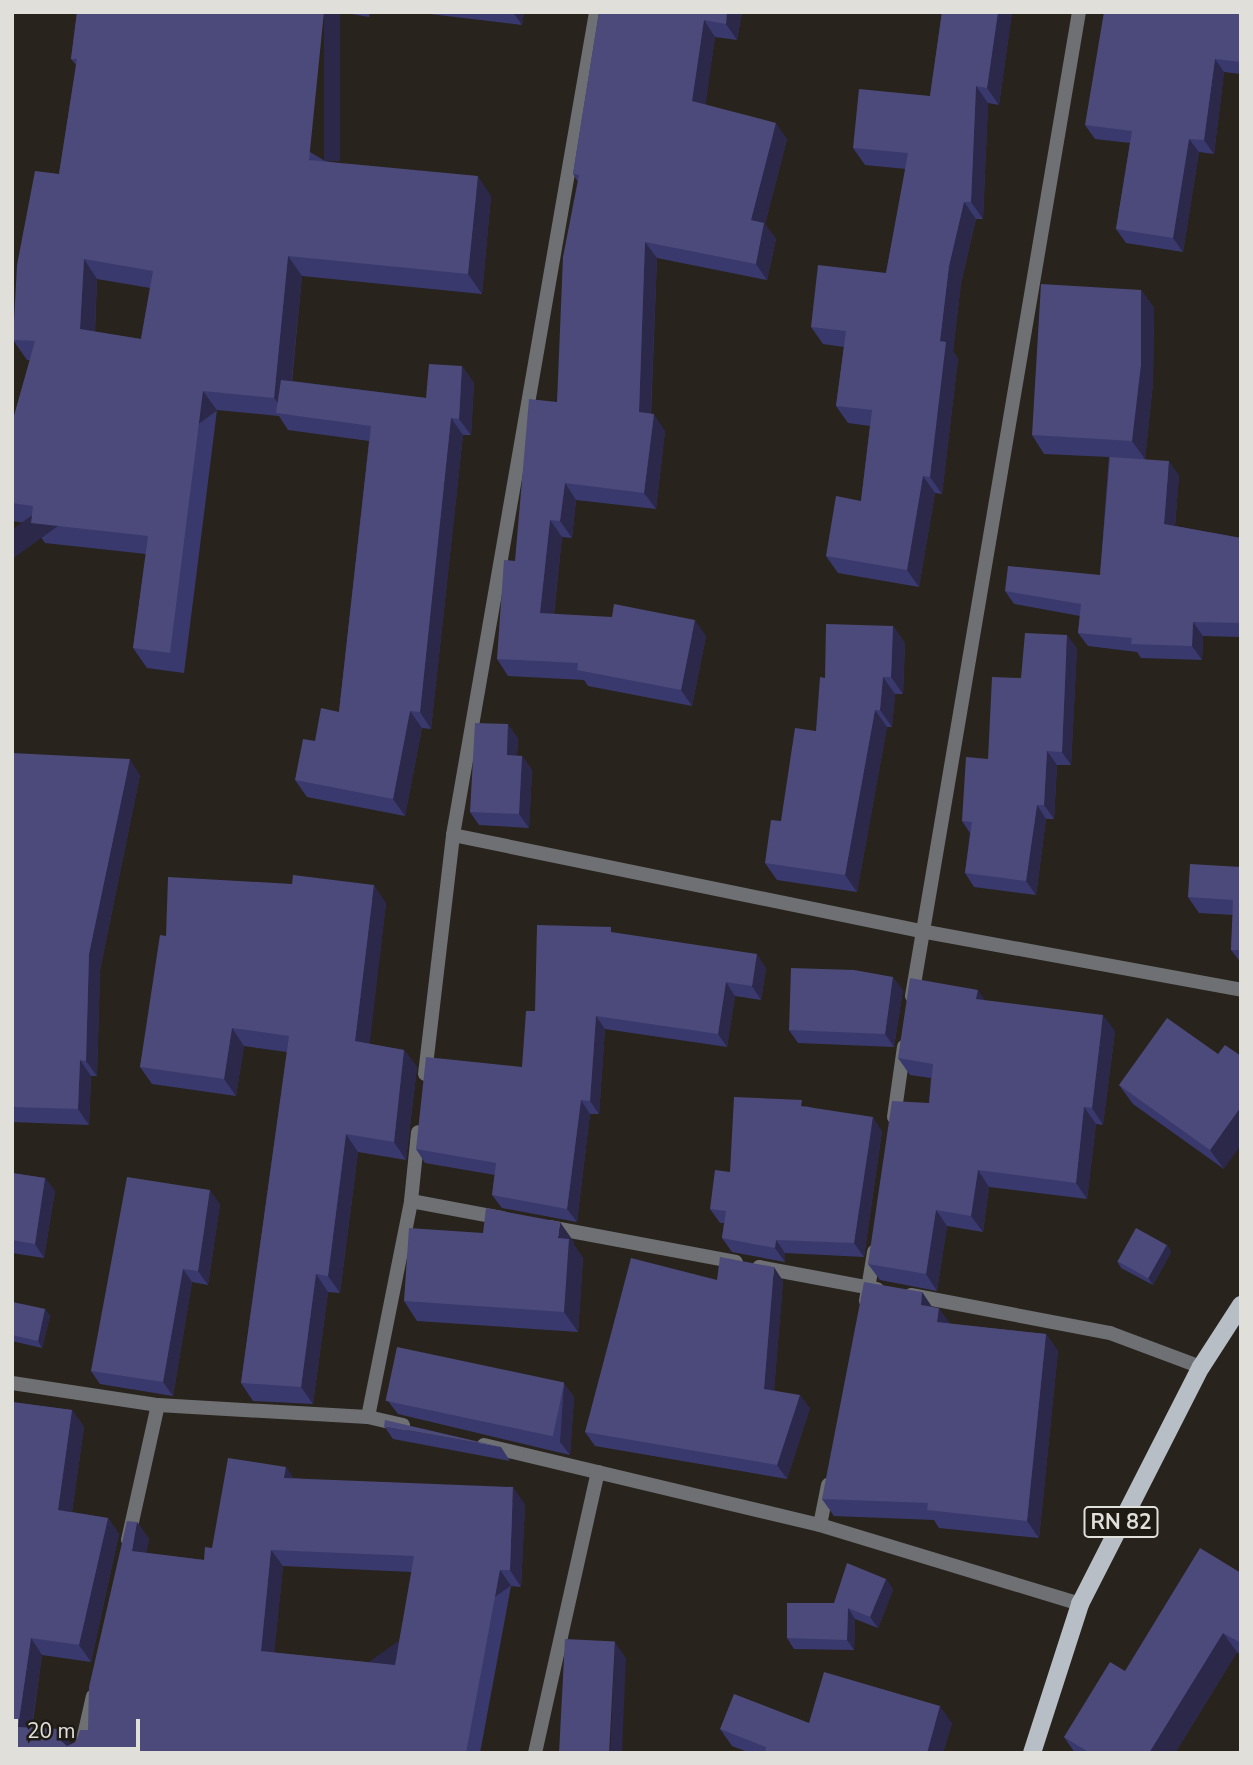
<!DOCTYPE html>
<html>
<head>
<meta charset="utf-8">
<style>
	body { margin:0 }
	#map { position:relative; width:1253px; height:1765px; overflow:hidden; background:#28231d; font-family:"Nunito Sans",sans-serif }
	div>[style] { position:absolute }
	.street>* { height:14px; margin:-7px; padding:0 7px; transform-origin:7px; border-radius:7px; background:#6e7074 }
	.primary>* { height:18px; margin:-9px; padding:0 9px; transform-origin:9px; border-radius:9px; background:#b8bec5 }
	.wall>* { inset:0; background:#3a396e }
	.shaded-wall>* { inset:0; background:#2b2849; transform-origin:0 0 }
	.building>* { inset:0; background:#4c4a7a; transform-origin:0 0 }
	span { translate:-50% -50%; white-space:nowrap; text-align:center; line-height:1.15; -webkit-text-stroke:7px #1e1a14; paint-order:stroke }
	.shield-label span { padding:2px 5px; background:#1e1a14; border:2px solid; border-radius:5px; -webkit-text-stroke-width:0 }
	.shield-label { font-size:21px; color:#e1dfda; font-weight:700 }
	.frame { position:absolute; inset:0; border:14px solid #e1dfda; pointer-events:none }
	.scale { position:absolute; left:14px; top:1719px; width:126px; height:32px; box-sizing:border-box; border:4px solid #e1dfda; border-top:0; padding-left:9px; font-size:21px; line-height:24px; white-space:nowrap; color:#e1dfda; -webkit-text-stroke:5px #1e1a14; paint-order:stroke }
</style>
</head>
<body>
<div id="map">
	<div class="street">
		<i style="left:453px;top:835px;width:478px;rotate:11.6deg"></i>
		<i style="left:921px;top:931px;width:325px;rotate:10.4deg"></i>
		<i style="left:912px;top:996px;width:998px;rotate:-80.37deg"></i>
		<i style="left:425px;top:1074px;width:241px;rotate:-83.3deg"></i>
		<i style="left:453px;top:835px;width:835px;rotate:-80.14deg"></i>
		<i style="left:894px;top:1117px;width:71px;rotate:-81.9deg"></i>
		<i style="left:411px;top:1201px;width:93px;rotate:10.6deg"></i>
		<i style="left:549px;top:1227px;width:190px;rotate:10.6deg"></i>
		<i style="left:759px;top:1267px;width:120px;rotate:10.6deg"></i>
		<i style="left:911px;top:1295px;width:203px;rotate:10.8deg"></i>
		<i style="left:1110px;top:1333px;width:97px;rotate:20.5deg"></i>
		<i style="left:866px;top:1301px;width:50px;rotate:-80.7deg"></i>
		<i style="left:12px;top:1383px;width:148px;rotate:8.6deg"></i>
		<i style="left:158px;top:1405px;width:210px;rotate:3.3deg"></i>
		<i style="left:368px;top:1417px;width:36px;rotate:13deg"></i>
		<i style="left:368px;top:1417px;width:220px;rotate:-78.7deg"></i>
		<i style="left:411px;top:1201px;width:69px;rotate:-84.2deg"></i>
		<i style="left:484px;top:1445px;width:345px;rotate:13.4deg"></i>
		<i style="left:820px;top:1525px;width:272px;rotate:16.9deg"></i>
		<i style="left:820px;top:1525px;width:41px;rotate:-78.7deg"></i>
		<i style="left:128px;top:1540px;width:138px;rotate:-77.5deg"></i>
		<i style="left:80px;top:1753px;width:58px;rotate:-77.2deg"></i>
		<i style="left:535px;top:1753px;width:288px;rotate:-77.4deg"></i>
	</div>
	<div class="primary">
		<i style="left:1032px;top:1753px;width:157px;rotate:-72.1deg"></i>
		<i style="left:1080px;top:1604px;width:266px;rotate:-63deg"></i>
		<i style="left:1201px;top:1367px;width:74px;rotate:-57.2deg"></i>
	</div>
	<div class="wall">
		<i style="clip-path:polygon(evenodd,77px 12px,325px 161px,491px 196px,482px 294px,302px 276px,292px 381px,426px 398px,462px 366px,474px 383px,471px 435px,463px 435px,431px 729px,422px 728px,405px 816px,307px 797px,295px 780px,315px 741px,339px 712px,369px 441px,288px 430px,279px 416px,217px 410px,184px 673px,147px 668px,133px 648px,146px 554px,45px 543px,32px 524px,12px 521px,12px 423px,30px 360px,27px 360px,13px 340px,59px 174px,76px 65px,71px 59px,77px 12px,97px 279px,150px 288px,141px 339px,95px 332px,97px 279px)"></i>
		<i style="clip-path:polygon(340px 12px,370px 12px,369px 17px)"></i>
		<i style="clip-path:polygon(413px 12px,524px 12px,522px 25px)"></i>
		<i style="clip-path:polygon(599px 12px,742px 12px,737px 40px,715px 37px,705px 104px,787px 139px,765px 224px,776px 239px,767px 280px,657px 258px,651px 414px,665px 431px,656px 509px,576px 500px,572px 538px,562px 537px,554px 614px,706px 636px,692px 706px,588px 686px,584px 680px,508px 676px,497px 659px,515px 561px,557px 402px,578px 182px,573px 174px)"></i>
		<i style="clip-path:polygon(942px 12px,1012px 12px,999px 105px,988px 103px,983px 219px,976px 219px,961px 283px,953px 351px,958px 359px,942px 494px,935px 493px,919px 587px,838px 573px,826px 556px,861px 501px,870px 426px,848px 423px,836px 406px,844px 347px,823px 344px,811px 327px,886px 273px,906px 169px,865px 165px,853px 148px,930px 96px)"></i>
		<i style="clip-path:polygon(1241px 12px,1241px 74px,1224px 72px,1214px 154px,1199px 152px,1183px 252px,1126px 243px,1116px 229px,1130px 143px,1095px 139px,1085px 125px)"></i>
		<i style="clip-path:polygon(1141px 290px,1154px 308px,1153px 383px,1145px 459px,1179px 475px,1175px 526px,1241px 538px,1241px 637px,1203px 636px,1202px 660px,1141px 658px,1137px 652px,1088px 646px,1078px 633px,1080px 616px,1014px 604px,1005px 591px,1100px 575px,1109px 457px,1044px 454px,1032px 435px)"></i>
		<i style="clip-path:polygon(893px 626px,905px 643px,903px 694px,895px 694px,892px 727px,887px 727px,857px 892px,777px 880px,765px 863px,816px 731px,825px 678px)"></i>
		<i style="clip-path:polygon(1077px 648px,1071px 765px,1057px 765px,1054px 819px,1046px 819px,1036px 895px,974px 887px,965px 873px,970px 833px,962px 821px,1021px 678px)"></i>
		<i style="clip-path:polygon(518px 738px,517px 756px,522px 756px,532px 770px,529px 828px,479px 825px,470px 812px)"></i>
		<i style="clip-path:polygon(12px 753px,140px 775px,100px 970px,97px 1076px,91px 1076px,89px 1125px,12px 1122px)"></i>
		<i style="clip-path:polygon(1241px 867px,1241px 963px,1231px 950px,1233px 915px,1199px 913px,1188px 897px)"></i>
		<i style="clip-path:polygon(292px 884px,386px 903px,369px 1044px,404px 1050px,417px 1067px,406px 1160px,358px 1152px,340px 1293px,328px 1292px,313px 1404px,253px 1401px,241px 1383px,287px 1052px,244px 1046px,236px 1096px,152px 1084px,140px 1067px,166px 936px)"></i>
		<i style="clip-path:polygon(616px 933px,766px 968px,761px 1000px,735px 996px,727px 1047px,605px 1029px,599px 1114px,590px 1114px,577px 1222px,502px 1208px,492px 1195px,495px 1175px,425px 1163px,416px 1149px,522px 1067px,535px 1011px)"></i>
		<i style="clip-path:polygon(903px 990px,894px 1047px,798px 1043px,789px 1030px)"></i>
		<i style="clip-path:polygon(985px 1001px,1115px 1031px,1103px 1125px,1096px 1124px,1087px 1199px,989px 1187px,983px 1232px,947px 1226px,937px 1291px,880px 1280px,868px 1264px,929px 1103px,931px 1078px,910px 1075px,898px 1058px)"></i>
		<i style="clip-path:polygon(1218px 1054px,1224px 1169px,1133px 1104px,1119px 1085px)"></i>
		<i style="clip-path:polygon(806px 1106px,882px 1131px,864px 1257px,785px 1253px,785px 1262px,732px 1252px,722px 1238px,724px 1223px,720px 1223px,710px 1209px,730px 1172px)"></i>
		<i style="clip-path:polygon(12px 1173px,45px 1178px,55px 1191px,44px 1258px,12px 1253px)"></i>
		<i style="clip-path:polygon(220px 1204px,208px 1285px,192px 1282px,173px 1396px,100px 1384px,91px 1371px)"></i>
		<i style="clip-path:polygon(574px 1242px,574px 1245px,583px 1258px,578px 1332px,417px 1321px,404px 1301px)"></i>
		<i style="clip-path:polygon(1167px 1245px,1171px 1252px,1153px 1285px,1121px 1268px,1117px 1261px)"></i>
		<i style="clip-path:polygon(717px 1280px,783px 1281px,774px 1390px,810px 1408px,787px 1479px,595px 1446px,585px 1432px)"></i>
		<i style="clip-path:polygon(922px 1292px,932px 1307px,950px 1324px,1046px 1334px,1058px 1351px,1039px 1538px,939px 1528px,934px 1520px,834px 1516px,822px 1499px)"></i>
		<i style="clip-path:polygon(12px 1302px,45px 1309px,50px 1316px,42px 1348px,12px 1341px)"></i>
		<i style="clip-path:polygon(564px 1384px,574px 1397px,570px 1455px,398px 1414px,388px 1401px)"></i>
		<i style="clip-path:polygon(evenodd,12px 1402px,72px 1410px,84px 1427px,72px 1512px,108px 1518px,119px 1534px,91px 1662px,42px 1655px,32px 1728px,71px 1744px,76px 1742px,88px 1730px,137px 1522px,149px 1539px,146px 1553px,204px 1560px,212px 1548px,294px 1478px,525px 1504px,521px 1587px,511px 1586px,480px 1753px,12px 1753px,12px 1402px,283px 1566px,412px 1572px,395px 1665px,274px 1653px,283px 1566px)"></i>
		<i style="clip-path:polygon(384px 1426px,501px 1447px,510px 1461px,393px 1439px)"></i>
		<i style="clip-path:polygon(1241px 1573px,1241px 1655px,1237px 1652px,1175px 1753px,1075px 1753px,1064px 1737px,1125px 1671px)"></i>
		<i style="clip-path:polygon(886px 1579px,893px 1590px,878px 1628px,855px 1619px,854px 1650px,794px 1649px,787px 1638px,834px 1603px)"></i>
		<i style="clip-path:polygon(809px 1723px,952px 1723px,943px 1753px,750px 1753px,732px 1746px,720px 1729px)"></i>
	</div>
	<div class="shaded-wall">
		<i style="left:324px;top:12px;width:16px;height:149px"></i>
		<i style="clip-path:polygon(513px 12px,524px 12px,522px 25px)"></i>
		<i style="clip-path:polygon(727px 12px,742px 12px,737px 40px,726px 24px)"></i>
		<i style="clip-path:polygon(998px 12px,1012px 12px,999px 105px,987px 88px)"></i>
		<i style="clip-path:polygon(704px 20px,715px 37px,704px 117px,692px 101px)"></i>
		<i style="clip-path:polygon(1215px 59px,1224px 72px,1214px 154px,1204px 140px)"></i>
		<i style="clip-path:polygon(976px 86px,988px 103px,983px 219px,971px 202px)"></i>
		<i style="clip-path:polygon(776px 123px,787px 139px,765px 224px,776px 239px,767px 280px,756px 264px,751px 220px)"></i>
		<i style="clip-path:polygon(1189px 139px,1199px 152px,1183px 252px,1173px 238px)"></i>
		<i style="clip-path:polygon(478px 176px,491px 196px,482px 294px,468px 274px)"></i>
		<i style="clip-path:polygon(964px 202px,976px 219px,961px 283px,953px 351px,958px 359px,942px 494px,930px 477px,940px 341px,949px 266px)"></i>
		<i style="clip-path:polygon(645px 242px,657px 258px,650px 429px,639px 412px)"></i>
		<i style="clip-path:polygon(288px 256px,302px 276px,288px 415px,286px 414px,274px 398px)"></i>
		<i style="clip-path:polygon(84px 259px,97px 279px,94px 349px,80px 329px)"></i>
		<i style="clip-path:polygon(1141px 290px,1154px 308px,1153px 383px,1145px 459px,1132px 441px)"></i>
		<i style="clip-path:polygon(462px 366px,474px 383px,471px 435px,459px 419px)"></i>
		<i style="left:203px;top:391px;width:24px;height:264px;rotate:54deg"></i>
		<i style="clip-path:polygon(654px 414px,665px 431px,656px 509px,644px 493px)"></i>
		<i style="clip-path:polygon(451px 418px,463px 435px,431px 729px,420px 712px)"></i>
		<i style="clip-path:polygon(1169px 461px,1179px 475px,1174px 538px,1164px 524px)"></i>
		<i style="clip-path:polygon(923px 476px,935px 493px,919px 587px,907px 570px)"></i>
		<i style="clip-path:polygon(565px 483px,576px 500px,572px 538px,560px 521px)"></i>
		<i style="clip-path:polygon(550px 520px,562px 537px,552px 630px,540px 613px)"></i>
		<i style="clip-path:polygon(695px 620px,706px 636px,692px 706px,681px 690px)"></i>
		<i style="clip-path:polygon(1193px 622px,1203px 636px,1202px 660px,1192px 646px)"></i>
		<i style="clip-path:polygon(893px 626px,905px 643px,903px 694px,891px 677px)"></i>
		<i style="clip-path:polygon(1067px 635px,1077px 648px,1071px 765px,1062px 752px)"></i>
		<i style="clip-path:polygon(883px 677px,895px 694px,892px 727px,880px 710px)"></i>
		<i style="clip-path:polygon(875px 710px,887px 727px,857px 892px,845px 875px)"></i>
		<i style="clip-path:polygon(410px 711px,422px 728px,405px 816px,393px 799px)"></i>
		<i style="clip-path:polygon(508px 724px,518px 738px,516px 768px,507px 755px)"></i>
		<i style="clip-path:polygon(1047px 751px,1057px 765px,1054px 819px,1044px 805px)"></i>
		<i style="clip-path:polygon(522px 756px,532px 770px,529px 828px,519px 814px)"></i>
		<i style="clip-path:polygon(130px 759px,140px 775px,100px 970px,97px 1076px,86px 1061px,89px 954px)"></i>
		<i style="clip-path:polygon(1037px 805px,1046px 819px,1036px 895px,1026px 881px)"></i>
		<i style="clip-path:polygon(374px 885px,386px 903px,368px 1059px,355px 1041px)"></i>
		<i style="clip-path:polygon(757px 954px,766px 968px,761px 1000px,752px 986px)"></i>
		<i style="clip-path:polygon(893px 977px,903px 990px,894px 1047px,885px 1034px)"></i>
		<i style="clip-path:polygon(726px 982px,735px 996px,727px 1047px,718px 1034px)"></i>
		<i style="clip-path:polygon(978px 990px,989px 1006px,976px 999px)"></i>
		<i style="clip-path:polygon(1103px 1015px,1115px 1031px,1103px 1125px,1092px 1108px)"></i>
		<i style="clip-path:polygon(596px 1016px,605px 1029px,599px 1114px,590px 1101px)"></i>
		<i style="clip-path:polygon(232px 1028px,244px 1046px,236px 1096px,224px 1079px)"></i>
		<i style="clip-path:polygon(404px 1050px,417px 1067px,406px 1160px,394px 1142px)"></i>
		<i style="clip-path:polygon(80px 1060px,91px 1076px,89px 1125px,78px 1109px)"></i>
		<i style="clip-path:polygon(581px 1100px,590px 1114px,577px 1222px,567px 1209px)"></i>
		<i style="clip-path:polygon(1084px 1107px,1096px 1124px,1087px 1199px,1076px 1183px)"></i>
		<i style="clip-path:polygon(1241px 1107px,1241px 1145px,1224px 1169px,1210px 1150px)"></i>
		<i style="clip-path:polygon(873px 1117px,882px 1131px,864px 1257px,854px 1243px)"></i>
		<i style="clip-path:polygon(346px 1134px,358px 1152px,340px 1293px,328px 1276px)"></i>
		<i style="clip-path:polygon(978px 1170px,989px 1187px,983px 1232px,971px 1216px)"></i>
		<i style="clip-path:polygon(45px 1178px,55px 1191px,44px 1258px,35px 1244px)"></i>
		<i style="clip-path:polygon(210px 1190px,220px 1204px,208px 1285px,198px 1271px)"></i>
		<i style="clip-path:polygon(936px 1210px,947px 1226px,937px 1291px,926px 1274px)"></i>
		<i style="clip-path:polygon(560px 1222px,574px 1242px,574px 1245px,583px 1258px,578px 1332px,564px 1312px,558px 1238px)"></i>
		<i style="clip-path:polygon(776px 1240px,785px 1253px,785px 1262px,775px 1248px)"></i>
		<i style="clip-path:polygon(1167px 1245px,1171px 1252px,1153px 1285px,1148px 1278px)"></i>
		<i style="clip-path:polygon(774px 1267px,783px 1281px,773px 1402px,764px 1389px)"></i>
		<i style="clip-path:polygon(183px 1269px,192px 1282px,173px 1396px,163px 1382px)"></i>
		<i style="clip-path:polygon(316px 1274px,328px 1292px,313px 1404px,301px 1387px)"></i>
		<i style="clip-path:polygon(922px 1292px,934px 1310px,921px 1305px)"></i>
		<i style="clip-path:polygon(939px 1308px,951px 1325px,937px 1322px)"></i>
		<i style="clip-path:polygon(45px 1309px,50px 1316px,42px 1348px,38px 1341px)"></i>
		<i style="clip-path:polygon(1046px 1334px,1058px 1351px,1039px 1538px,1027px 1521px)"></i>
		<i style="clip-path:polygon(564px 1384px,574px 1397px,570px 1455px,560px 1442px)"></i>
		<i style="clip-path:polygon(800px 1395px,810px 1408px,787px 1479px,777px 1465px)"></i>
		<i style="clip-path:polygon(72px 1410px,84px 1427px,70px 1526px,58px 1510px)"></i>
		<i style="clip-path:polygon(286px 1467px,298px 1484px,284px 1478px)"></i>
		<i style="clip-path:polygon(513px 1487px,525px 1504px,521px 1587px,510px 1570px)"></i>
		<i style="clip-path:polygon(108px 1518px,119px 1534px,91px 1662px,79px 1645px)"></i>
		<i style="clip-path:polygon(137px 1522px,149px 1539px,144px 1568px,132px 1551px)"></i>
		<i style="clip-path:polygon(271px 1550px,283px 1566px,273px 1668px,261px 1651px)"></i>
		<i style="left:500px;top:1570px;width:19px;height:186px;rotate:55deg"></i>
		<i style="clip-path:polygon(886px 1579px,893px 1590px,878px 1628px,870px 1617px)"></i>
		<i style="clip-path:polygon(848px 1608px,855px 1619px,854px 1650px,847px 1640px)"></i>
		<i style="clip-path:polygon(1223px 1633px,1237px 1652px,1175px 1753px,1149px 1753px)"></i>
		<i style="clip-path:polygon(31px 1638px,42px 1655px,29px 1744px,18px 1727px)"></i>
		<i style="clip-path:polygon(615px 1642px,626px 1658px,622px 1753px,610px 1753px)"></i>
		<i style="clip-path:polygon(940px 1706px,952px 1723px,943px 1753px,927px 1753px)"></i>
		<i style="clip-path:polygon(60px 1729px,72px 1745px,71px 1753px,60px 1740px)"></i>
	</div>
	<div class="building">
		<i style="clip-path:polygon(evenodd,77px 12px,324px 12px,309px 160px,478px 176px,468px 274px,288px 256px,274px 398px,203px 391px,170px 653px,133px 648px,148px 536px,31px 523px,33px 506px,12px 503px,12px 423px,35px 341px,13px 340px,17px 265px,35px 171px,59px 174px,77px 59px,71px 59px,77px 12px,84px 259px,153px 271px,141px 339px,80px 329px,84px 259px)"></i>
		<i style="clip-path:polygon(599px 12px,727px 12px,726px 24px,704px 20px,692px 101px,776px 123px,751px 220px,764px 223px,756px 264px,645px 242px,639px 412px,654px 414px,644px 493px,565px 483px,560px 521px,550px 520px,540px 613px,612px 617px,614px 604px,695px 620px,681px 690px,577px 670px,578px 663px,497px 659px,504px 560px,515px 561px,529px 399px,557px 402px,563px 257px,579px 175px,573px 174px)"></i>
		<i style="clip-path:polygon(942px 12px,998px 12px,987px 88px,976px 86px,971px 202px,964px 202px,949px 266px,940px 341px,946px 342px,930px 477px,923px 476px,907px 570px,826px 556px,836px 496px,861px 501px,872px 410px,836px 406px,846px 331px,811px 327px,818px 265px,886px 273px,908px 153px,853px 148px,859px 89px,930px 96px)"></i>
		<i style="clip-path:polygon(1104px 12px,1241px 12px,1241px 62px,1215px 59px,1204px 140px,1189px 139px,1173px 238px,1116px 229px,1132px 131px,1085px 125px)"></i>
		<i style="clip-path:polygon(1041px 284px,1141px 290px,1141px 365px,1132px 441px,1032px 435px)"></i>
		<i style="clip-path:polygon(429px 364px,462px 366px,459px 419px,451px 418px,420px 712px,410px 711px,393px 799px,295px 780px,303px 739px,315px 741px,321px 708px,339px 712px,371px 426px,276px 413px,281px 380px,426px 398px)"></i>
		<i style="clip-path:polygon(1110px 457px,1169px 461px,1164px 524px,1241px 538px,1241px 623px,1193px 622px,1192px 646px,1131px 644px,1132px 638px,1078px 633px,1081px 604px,1005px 591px,1008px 566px,1100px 575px)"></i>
		<i style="clip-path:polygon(826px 624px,893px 626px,891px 677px,883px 677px,880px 710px,875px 710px,845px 875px,765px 863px,771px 820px,781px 821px,795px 728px,816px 731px,820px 677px,825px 678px)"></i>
		<i style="clip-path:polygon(1025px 633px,1067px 635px,1062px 752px,1047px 751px,1044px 805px,1037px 805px,1026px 881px,965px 873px,972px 822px,962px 821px,966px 757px,988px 759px,992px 677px,1021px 678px)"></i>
		<i style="clip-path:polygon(475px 723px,508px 724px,507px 755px,522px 756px,519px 814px,470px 812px)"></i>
		<i style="clip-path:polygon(12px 753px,130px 759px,89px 954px,86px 1061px,80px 1060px,78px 1109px,12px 1107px)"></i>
		<i style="clip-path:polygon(1190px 864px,1241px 867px,1241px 950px,1231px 950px,1233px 900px,1188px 897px)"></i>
		<i style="clip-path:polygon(293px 875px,374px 885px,355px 1041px,404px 1050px,394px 1142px,346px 1134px,328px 1276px,316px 1274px,301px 1387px,241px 1383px,289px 1036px,232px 1028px,224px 1079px,140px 1067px,160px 935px,166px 936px,168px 877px,292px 884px)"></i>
		<i style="clip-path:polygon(537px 925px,611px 927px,611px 932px,757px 954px,752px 986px,726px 982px,718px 1034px,596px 1016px,590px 1101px,581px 1100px,567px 1209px,492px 1195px,496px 1163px,416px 1149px,426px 1057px,522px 1067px,526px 1011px,535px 1011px)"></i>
		<i style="clip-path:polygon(791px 968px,854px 970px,893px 977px,885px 1034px,789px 1030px)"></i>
		<i style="clip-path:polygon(910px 978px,978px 990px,976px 999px,1103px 1015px,1092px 1108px,1084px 1107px,1076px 1183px,978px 1170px,971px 1216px,936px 1210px,926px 1274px,868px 1264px,892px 1101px,929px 1103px,933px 1064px,898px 1058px)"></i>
		<i style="clip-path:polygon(1167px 1018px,1218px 1054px,1225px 1045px,1241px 1056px,1241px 1107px,1210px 1150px,1119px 1085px)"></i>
		<i style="clip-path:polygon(734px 1097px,802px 1100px,801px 1106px,873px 1117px,854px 1243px,776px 1240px,775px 1248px,722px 1238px,726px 1211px,710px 1209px,715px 1170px,730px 1172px)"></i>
		<i style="clip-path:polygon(12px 1173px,45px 1178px,35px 1244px,12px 1240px)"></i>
		<i style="clip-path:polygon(127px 1177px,210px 1190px,198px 1271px,183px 1269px,163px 1382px,91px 1371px)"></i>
		<i style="clip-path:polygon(486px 1208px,560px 1222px,558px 1238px,569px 1239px,564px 1312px,404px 1301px,409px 1228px,483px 1233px)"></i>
		<i style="left:1136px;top:1228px;width:35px;height:38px;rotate:29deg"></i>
		<i style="clip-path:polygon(720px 1257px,774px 1267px,764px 1389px,800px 1395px,777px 1465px,585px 1432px,631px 1258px,717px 1280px)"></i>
		<i style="clip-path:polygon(864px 1282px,922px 1292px,921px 1305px,939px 1308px,937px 1322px,1046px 1334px,1027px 1521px,927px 1510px,928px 1503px,822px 1499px)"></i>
		<i style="clip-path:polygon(12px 1302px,45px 1309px,38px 1341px,12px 1335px)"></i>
		<i style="left:397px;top:1347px;width:171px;height:55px;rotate:12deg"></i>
		<i style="clip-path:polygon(evenodd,12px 1402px,72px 1410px,58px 1510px,108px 1518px,79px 1645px,31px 1638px,18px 1727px,60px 1729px,60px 1740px,67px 1746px,76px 1742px,80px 1730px,88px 1730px,89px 1687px,127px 1521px,137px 1522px,132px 1551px,204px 1560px,205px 1547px,212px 1548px,228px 1458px,286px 1467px,284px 1478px,513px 1487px,510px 1570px,500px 1570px,466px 1753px,12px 1753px,12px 1402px,271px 1550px,414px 1556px,395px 1665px,261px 1651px,271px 1550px)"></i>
		<i style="clip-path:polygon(385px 1420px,501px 1447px,384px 1426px)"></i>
		<i style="clip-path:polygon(1200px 1548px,1241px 1573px,1241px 1643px,1223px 1633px,1149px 1753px,1090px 1753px,1064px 1737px,1110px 1662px,1125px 1671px)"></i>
		<i style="clip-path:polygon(847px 1563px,886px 1579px,870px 1617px,848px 1608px,847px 1640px,787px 1638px,787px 1603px,834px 1603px)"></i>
		<i style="left:565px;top:1639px;width:50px;height:114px;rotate:3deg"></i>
		<i style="clip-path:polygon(824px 1672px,940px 1706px,927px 1753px,765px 1753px,766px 1747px,720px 1729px,734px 1694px,809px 1723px)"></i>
	</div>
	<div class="shield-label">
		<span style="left:1121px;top:1522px">RN 82</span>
	</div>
	<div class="frame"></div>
	<div class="scale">20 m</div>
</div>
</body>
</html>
